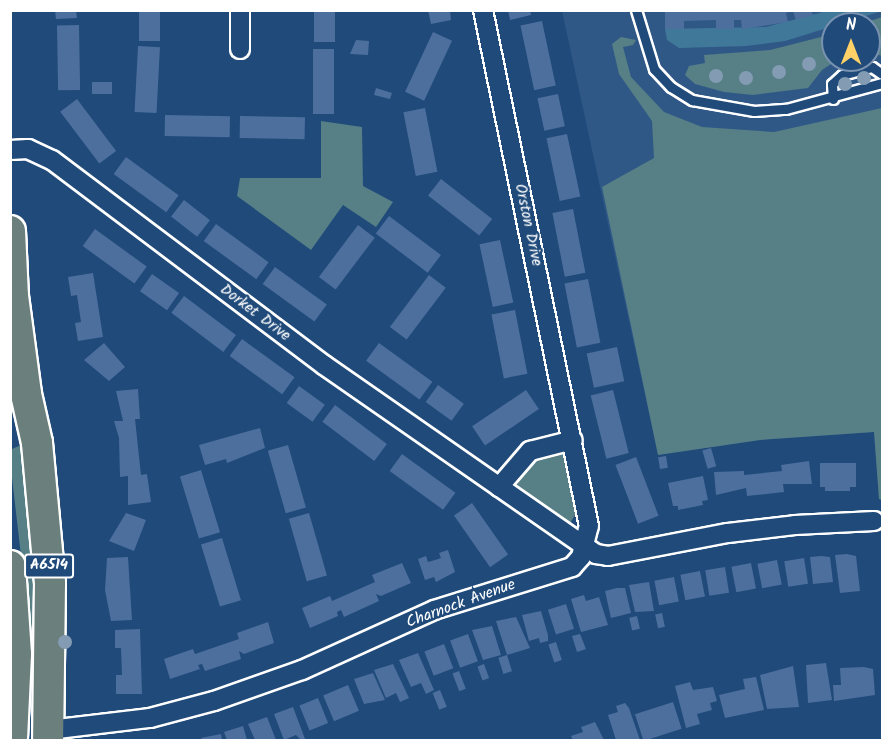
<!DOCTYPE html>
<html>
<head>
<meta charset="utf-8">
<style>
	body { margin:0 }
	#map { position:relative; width:893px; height:751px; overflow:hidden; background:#1f4a7a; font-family:Kalam,sans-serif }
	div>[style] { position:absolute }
	.built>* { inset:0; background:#305887 }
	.green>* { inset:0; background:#567f86 }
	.water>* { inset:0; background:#40789a }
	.building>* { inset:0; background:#4c6f9e; transform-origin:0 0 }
	.roads { filter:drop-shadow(2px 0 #fff) drop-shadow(-2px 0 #fff) drop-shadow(0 2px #fff) drop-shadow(0 -2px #fff) }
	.service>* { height:9px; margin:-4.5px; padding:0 4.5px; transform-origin:4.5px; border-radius:4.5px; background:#1f4a7a }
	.minor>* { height:18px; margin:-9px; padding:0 9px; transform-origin:9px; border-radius:9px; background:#1f4a7a }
	.trunk>* { height:30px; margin:-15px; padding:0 15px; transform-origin:15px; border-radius:15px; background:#6b7f7c }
	.trees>* { width:14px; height:14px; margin:-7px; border-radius:50%; background:#839cb3 }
	span { translate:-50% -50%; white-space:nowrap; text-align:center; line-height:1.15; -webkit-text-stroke:4.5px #1f4a7a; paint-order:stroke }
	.shield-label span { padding:2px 4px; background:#1f4a7a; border:2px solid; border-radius:4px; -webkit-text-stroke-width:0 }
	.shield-label { font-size:15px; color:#fff; font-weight:700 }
	.street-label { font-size:16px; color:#fff }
	.frame { position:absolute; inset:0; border:12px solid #fff; pointer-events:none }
	.north { position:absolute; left:821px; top:12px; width:60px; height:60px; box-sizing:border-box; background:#1f4a7a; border:2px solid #7992af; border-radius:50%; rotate:0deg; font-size:16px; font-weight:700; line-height:24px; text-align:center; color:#fff }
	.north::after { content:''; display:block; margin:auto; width:21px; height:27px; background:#ffd166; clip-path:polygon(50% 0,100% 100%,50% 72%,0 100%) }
</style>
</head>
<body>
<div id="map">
	<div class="built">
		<i style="clip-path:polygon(evenodd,562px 11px,882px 11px,882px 500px,879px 499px,874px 432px,760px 440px,658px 455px,562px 11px,833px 24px,869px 24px,869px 60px,833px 60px,833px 24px)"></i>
	</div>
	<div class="green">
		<i style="clip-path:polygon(882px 17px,882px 56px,869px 52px,869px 24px,861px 24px)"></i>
		<i style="clip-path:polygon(825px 36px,828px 46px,833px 45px,834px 62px,822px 70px,808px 88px,753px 95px,724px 92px,695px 84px,685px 75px,689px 66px,705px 63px,704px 55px,770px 50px)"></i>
		<i style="clip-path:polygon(621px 37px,636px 40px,633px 45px,623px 47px,631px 77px,664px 112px,702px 127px,774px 132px,882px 108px,882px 500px,879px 499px,874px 432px,760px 440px,658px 455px,602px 187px,654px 158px,652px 121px,619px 74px,612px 44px)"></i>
		<i style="clip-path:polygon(321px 121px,362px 127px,363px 186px,393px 202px,376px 227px,343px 205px,311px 250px,237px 196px,240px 178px,321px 178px)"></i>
		<i style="clip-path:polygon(23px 444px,36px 579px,38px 676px,29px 676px,24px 582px,11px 469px,10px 450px)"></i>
		<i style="clip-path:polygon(561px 451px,568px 456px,578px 510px,569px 525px,517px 485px,520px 475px,535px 459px)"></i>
	</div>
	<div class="water">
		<i style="clip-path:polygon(827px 11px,882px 11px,785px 41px,746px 46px,679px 48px,667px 40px,665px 29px,766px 27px)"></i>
	</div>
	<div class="building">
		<i style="clip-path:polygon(55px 10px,76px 10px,77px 18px,56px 19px)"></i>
		<i style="left:139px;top:10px;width:21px;height:31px"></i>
		<i style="left:314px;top:10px;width:21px;height:32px"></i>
		<i style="clip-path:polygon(428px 10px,450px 10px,451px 20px,431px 24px)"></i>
		<i style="clip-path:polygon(508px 10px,530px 10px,531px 15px,510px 20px)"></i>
		<i style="clip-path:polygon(665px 10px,811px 10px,813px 15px,796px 20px,793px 11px,786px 13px,788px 22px,742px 29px,741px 20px,734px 20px,734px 29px,716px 29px,716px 20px,684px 21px,684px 29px,665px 29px)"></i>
		<i style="left:542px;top:21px;width:66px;height:22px;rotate:78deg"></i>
		<i style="left:79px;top:25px;width:65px;height:22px;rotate:89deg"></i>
		<i style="left:433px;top:32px;width:21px;height:66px;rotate:25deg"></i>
		<i style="clip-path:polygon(356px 40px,369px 41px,368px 55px,350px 54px)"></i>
		<i style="left:138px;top:46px;width:22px;height:66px;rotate:3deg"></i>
		<i style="left:313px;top:49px;width:21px;height:65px"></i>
		<i style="left:112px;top:82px;width:12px;height:20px;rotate:90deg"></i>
		<i style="clip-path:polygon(376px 88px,392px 93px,390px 99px,374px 95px)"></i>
		<i style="left:558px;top:94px;width:33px;height:21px;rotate:78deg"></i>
		<i style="left:77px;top:99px;width:65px;height:21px;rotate:53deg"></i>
		<i style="left:425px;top:108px;width:65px;height:22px;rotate:79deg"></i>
		<i style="left:165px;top:115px;width:65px;height:21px;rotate:1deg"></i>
		<i style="left:240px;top:116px;width:65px;height:22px;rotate:1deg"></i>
		<i style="left:567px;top:134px;width:64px;height:21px;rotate:78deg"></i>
		<i style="left:126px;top:157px;width:65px;height:21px;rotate:36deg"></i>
		<i style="left:441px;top:179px;width:65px;height:21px;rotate:38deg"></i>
		<i style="left:184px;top:200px;width:33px;height:21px;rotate:38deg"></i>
		<i style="left:573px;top:209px;width:65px;height:21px;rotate:79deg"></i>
		<i style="left:389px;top:216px;width:65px;height:22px;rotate:37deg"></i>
		<i style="left:216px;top:224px;width:65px;height:21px;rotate:36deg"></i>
		<i style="left:358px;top:225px;width:21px;height:65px;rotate:37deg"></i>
		<i style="left:95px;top:229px;width:64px;height:21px;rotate:36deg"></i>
		<i style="left:500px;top:240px;width:64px;height:21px;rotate:78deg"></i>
		<i style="left:275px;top:267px;width:64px;height:21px;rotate:36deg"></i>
		<i style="clip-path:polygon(93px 273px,103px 337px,78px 341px,75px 323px,81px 322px,77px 295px,71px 296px,68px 277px)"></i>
		<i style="left:152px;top:274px;width:33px;height:21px;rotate:35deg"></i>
		<i style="left:429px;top:275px;width:21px;height:65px;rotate:37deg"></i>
		<i style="left:588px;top:279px;width:65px;height:24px;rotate:79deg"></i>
		<i style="left:184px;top:296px;width:65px;height:21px;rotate:37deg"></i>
		<i style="left:515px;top:310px;width:65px;height:24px;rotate:79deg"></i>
		<i style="left:242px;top:339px;width:65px;height:21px;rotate:36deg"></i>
		<i style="clip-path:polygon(104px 343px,125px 367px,109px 381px,84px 360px)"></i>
		<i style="left:379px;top:343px;width:66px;height:22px;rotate:36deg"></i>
		<i style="left:617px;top:347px;width:35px;height:31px;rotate:78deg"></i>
		<i style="left:438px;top:385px;width:32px;height:21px;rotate:36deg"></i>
		<i style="left:299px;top:386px;width:32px;height:21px;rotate:36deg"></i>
		<i style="clip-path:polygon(138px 389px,140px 419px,135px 419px,141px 475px,147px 474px,151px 502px,128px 505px,128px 476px,120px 477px,119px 438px,114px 421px,123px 421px,116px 391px)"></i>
		<i style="left:526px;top:390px;width:23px;height:65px;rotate:56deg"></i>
		<i style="left:613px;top:390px;width:65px;height:23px;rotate:76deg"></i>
		<i style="left:335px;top:405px;width:65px;height:21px;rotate:37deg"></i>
		<i style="clip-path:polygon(260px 428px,265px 448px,227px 463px,226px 459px,205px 465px,199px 445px)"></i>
		<i style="left:288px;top:445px;width:65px;height:21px;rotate:74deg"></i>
		<i style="left:711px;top:448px;width:19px;height:9px;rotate:74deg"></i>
		<i style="left:402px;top:454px;width:66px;height:21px;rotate:36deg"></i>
		<i style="left:666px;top:456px;width:12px;height:8px;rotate:81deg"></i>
		<i style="left:636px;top:457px;width:63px;height:22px;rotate:69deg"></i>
		<i style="clip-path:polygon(809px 461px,812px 484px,783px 484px,784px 492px,747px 496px,746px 488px,716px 495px,714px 472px,744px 471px,744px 475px,782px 471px,781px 465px)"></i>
		<i style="clip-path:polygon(820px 463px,856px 463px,856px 487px,850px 487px,850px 491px,825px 491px,825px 487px,820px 487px)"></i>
		<i style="left:201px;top:470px;width:65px;height:22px;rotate:73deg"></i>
		<i style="clip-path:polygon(703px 476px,708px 500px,702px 501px,703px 505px,678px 510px,678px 506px,673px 506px,668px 483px)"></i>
		<i style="left:472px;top:503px;width:63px;height:22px;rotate:55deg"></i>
		<i style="clip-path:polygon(126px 513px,146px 520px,134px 551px,109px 541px)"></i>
		<i style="left:309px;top:513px;width:65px;height:21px;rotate:74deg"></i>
		<i style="left:222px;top:538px;width:65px;height:22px;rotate:73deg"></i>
		<i style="clip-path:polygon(448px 550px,455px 572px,436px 582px,434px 577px,425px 580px,418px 559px,426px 556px,428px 562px,435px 560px,441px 558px,439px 553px)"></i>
		<i style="clip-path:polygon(847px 554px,856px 556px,860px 591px,840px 593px,835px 555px)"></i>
		<i style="clip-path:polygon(821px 556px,830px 557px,833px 582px,813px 584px,810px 557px)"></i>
		<i style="clip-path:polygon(128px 557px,132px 620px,111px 621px,105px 590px,107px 558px)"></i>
		<i style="left:804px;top:558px;width:26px;height:20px;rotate:81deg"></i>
		<i style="left:777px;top:560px;width:25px;height:20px;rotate:79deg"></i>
		<i style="clip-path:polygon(402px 563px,411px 583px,381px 596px,376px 594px,379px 601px,344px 617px,341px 610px,337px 612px,338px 616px,310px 628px,302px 608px,330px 596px,332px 601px,375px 582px,372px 575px)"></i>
		<i style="left:751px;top:563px;width:26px;height:20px;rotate:79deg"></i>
		<i style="left:725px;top:567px;width:26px;height:20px;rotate:81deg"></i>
		<i style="left:700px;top:571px;width:26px;height:20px;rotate:79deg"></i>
		<i style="left:674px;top:577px;width:25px;height:20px;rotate:79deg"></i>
		<i style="clip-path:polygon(649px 582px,654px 611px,635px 612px,629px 585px)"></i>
		<i style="clip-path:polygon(617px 588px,625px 588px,631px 613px,611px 618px,605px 591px)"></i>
		<i style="clip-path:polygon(584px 595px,586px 601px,599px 597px,608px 625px,581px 632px,571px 599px)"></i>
		<i style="left:566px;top:604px;width:26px;height:19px;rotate:72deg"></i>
		<i style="clip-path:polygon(541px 611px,548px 635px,548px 641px,540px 643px,539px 638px,529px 641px,522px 615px)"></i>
		<i style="left:662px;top:613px;width:14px;height:7px;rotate:78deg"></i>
		<i style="left:637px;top:616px;width:13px;height:8px;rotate:77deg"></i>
		<i style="clip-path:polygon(516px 617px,530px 648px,507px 655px,496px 621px)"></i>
		<i style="clip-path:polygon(268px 622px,274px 643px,244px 654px,239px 651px,241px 659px,205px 671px,202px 664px,198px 665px,200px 669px,170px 679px,164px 659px,193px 649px,195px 654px,239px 639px,237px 633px)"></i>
		<i style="clip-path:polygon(492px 626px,501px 655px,483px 660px,472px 630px)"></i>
		<i style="clip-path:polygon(140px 629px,142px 694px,116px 694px,116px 675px,122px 675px,121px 648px,115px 648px,115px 630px)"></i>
		<i style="left:468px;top:634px;width:29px;height:19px;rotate:70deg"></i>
		<i style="clip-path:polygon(580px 634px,586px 649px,577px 652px,572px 636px)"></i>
		<i style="left:556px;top:642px;width:19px;height:8px;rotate:72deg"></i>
		<i style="left:444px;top:644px;width:26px;height:21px;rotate:69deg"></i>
		<i style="clip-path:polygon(418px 653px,434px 690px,426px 694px,421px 683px,411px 687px,399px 660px)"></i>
		<i style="left:507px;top:655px;width:17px;height:9px;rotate:73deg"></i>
		<i style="clip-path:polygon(826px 663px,832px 700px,808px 703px,806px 665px)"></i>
		<i style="clip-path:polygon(393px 664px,409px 698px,400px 702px,396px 693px,386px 698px,374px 670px)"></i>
		<i style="left:484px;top:664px;width:15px;height:7px;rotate:70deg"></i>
		<i style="clip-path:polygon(793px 666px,799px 707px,767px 709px,760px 675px)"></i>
		<i style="clip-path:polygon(864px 667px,873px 669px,875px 695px,834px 701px,833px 685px,841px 685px,840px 668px)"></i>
		<i style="left:459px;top:671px;width:19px;height:7px;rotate:69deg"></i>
		<i style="clip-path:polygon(373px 673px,385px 700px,364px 704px,354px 679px)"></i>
		<i style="clip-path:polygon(756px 677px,764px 710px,725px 718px,719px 695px,745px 689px,743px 679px)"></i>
		<i style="clip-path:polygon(690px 682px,693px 690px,713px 687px,717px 701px,710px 703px,712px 710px,697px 714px,700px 724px,686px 728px,675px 686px)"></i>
		<i style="left:348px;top:685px;width:28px;height:27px;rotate:67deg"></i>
		<i style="left:440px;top:690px;width:18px;height:8px;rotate:68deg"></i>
		<i style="left:318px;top:698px;width:27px;height:20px;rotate:68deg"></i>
		<i style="left:673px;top:702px;width:28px;height:40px;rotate:72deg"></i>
		<i style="clip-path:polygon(625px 703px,629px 708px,640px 740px,616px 740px,608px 715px,618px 712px,616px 706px)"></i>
		<i style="clip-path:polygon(293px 707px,305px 739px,301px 740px,296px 735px,284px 740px,274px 714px)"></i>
		<i style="clip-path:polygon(267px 717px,276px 740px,255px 740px,248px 724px)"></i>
		<i style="clip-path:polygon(595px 722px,604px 740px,573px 740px,571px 736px,583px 732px,581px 727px)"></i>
		<i style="clip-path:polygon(243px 726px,247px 740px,227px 740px,224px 732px)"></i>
		<i style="clip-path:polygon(221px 734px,222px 740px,202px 740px,201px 738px)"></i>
	</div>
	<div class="roads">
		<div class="service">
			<i style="left:636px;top:10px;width:62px;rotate:73deg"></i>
			<i style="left:654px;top:69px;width:25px;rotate:47deg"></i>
			<i style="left:671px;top:87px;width:25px;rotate:32deg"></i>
			<i style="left:692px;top:100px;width:63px;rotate:10.1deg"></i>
			<i style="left:754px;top:111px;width:32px;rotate:-4deg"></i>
			<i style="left:786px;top:109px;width:99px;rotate:-15.2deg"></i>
			<i style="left:833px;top:99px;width:15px;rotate:-94deg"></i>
			<i style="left:832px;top:84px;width:13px;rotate:-42deg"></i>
			<i style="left:842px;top:75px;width:31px;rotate:-15deg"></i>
			<i style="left:872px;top:67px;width:12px;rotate:35deg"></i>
		</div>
		<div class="minor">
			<i style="left:240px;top:10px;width:39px;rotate:90deg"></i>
			<i style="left:10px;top:150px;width:18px;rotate:-3deg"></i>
			<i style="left:28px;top:149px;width:26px;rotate:25deg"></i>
			<i style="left:52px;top:160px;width:341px;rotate:37deg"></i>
			<i style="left:324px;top:365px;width:331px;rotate:34.8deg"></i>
			<i style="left:596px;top:554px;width:12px;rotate:9deg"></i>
			<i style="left:608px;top:556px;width:122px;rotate:-10.9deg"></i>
			<i style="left:728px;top:533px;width:67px;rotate:-6.8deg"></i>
			<i style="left:795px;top:525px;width:79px;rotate:-2.9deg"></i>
			<i style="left:499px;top:487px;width:48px;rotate:-49.3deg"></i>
			<i style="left:530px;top:451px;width:44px;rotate:-14.3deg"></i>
			<i style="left:49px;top:730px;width:102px;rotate:-6.8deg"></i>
			<i style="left:150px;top:718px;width:66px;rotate:-14.9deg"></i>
			<i style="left:214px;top:701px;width:93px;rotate:-19.4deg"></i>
			<i style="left:302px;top:670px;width:145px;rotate:-24.4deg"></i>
			<i style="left:434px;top:610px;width:145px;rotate:-17.3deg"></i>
			<i style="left:572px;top:567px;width:13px;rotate:-48deg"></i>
			<i style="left:581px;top:557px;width:32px;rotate:-76deg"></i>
			<i style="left:589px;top:526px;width:527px;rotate:-101.61deg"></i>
		</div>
		<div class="trunk">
			<i style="left:10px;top:231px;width:65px;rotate:87.4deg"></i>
			<i style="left:13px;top:296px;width:99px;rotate:82.4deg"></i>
			<i style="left:26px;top:394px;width:50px;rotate:77.3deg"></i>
			<i style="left:37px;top:443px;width:141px;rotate:84.7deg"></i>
			<i style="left:50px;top:583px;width:157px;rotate:90.7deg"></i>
			<i style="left:10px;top:566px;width:88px;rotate:86.1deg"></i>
			<i style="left:16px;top:654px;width:86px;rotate:92.7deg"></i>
		</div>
	</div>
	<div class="trees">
		<i style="left:809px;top:64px"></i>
		<i style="left:779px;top:72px"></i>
		<i style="left:716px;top:76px"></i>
		<i style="left:746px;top:78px"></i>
		<i style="left:864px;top:78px"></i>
		<i style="left:845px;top:84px"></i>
		<i style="left:65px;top:642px"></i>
	</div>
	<div class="shield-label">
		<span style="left:49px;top:566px">A6514</span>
	</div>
	<div class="street-label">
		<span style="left:528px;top:225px;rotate:78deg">Orston Drive</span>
		<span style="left:255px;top:313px;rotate:37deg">Dorket Drive</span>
		<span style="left:461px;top:604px;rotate:-20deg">Charnock Avenue</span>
	</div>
	<div class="frame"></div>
	<div class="north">N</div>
</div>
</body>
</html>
